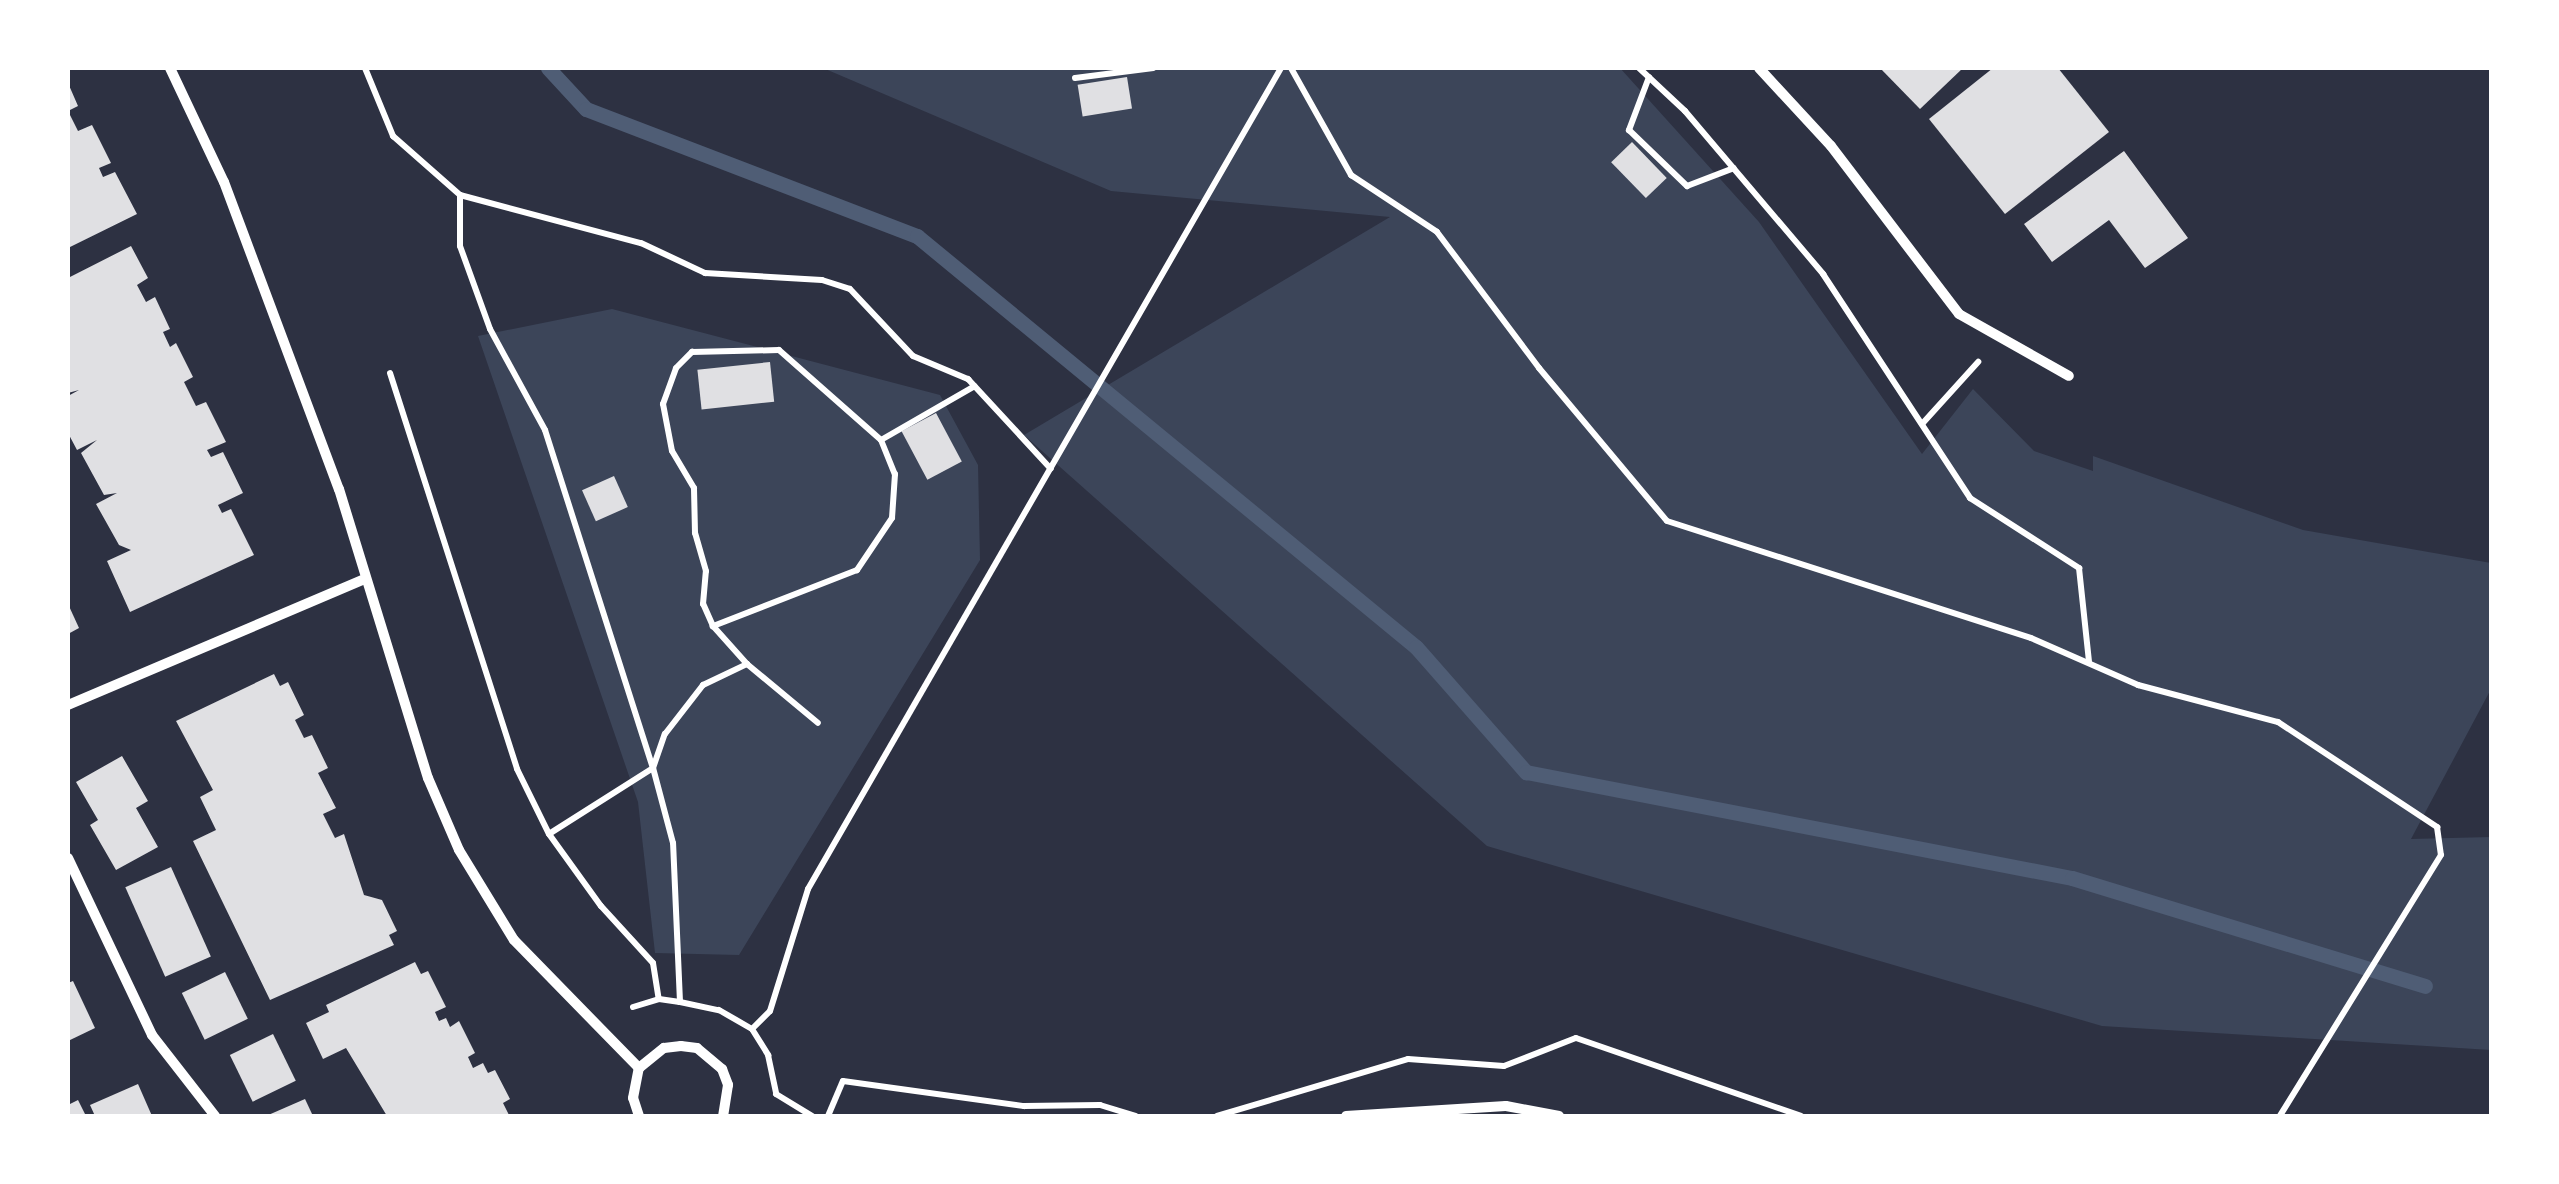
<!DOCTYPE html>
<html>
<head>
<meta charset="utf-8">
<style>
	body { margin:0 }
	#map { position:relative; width:2559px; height:1184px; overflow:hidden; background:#2d3142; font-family:Lora,serif }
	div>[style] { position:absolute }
	.green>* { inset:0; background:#3c4559 }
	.stream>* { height:15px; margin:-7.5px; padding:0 7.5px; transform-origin:7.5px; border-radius:7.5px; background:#4f5d75 }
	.building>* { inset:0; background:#e0e0e3; transform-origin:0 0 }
	.path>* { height:6px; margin:-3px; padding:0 3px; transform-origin:3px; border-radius:3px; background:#fff }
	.minor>* { height:10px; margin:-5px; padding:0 5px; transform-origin:5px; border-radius:5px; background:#fff }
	span { translate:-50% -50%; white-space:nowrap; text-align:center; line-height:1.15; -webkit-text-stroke:10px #fff; paint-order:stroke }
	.frame { position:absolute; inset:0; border:70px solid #fff; pointer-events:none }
</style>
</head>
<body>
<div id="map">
	<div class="green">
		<i style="clip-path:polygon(823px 68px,1620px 68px,1759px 222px,1922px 454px,1973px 389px,2034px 451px,2093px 471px,2093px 456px,2303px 530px,2491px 563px,2491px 689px,2411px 839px,2491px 837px,2491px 1050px,2102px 1026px,1487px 846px,1024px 435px,1390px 217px,1111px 191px)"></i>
		<i style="clip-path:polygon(612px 309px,940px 395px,978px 465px,980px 560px,739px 955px,655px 953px,638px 802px,478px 336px)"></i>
	</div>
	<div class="stream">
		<i style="left:548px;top:68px;width:56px;rotate:47.2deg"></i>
		<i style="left:586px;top:109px;width:355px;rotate:21deg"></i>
		<i style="left:917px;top:236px;width:646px;rotate:39.48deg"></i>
		<i style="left:1416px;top:647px;width:167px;rotate:48.7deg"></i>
		<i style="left:1526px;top:772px;width:556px;rotate:10.99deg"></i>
		<i style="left:2072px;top:878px;width:369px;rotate:17deg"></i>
	</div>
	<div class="building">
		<i style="clip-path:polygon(1880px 68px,1963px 68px,1920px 109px)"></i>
		<i style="clip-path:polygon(1993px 68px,2058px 68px,2109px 132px,2005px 214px,1929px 119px)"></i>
		<i style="left:1127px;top:77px;width:32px;height:50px;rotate:81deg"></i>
		<i style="clip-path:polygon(68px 83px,78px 106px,68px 111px,78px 131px,92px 125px,111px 163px,99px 168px,103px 177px,115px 172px,137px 214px,68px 248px)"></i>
		<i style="left:1632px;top:142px;width:50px;height:29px;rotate:46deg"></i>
		<i style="clip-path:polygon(2124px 151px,2188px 238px,2145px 268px,2109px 220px,2052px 262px,2024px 224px)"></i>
		<i style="clip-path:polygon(131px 246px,148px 278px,137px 285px,146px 302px,155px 297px,170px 329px,163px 332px,170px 347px,176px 343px,193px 377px,184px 382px,196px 406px,206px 402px,226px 442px,207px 450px,211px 457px,223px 452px,243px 493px,218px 505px,222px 513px,231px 509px,254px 555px,130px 612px,107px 561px,131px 550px,119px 545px,96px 504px,117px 493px,104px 495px,81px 453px,97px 440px,77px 450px,68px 433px,68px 396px,79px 390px,68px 393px,68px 278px)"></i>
		<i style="left:770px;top:362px;width:40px;height:73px;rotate:84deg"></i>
		<i style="left:936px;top:413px;width:55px;height:39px;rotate:62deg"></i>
		<i style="left:614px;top:476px;width:34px;height:35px;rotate:66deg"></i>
		<i style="clip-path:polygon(68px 604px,79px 628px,68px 634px)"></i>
		<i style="clip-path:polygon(274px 674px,280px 686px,288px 682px,304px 715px,295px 720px,304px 738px,312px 735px,328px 768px,318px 773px,336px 808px,323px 814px,335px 838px,344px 834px,364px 895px,382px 900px,397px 931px,389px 935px,394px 945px,270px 1000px,193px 841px,216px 830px,200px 797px,213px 790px,176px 721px)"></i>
		<i style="clip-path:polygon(122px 756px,148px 801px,136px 808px,158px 847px,116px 870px,90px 825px,98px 820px,76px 782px)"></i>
		<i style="left:171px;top:867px;width:98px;height:50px;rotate:66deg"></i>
		<i style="clip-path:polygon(415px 962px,421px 974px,428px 971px,446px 1007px,435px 1012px,439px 1021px,446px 1018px,450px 1027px,459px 1021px,475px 1053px,468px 1057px,473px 1068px,483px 1063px,488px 1073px,495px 1070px,510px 1099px,503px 1103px,509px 1115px,387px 1116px,346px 1048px,323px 1059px,306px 1023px,329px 1012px,326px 1005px)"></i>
		<i style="left:225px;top:972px;width:52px;height:48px;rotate:64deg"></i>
		<i style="clip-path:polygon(73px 981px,95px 1028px,68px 1041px,68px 983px)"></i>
		<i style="left:273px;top:1034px;width:52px;height:48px;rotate:64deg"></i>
		<i style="clip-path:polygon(138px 1084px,152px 1116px,95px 1116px,90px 1105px)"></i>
		<i style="clip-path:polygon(305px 1099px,313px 1116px,266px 1116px)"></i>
		<i style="clip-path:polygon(78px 1100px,86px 1116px,68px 1116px,68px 1105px)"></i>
	</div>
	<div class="path">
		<i style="left:365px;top:68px;width:74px;rotate:67.6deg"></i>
		<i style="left:393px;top:136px;width:89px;rotate:41.4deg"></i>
		<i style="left:460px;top:195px;width:187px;rotate:14.9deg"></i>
		<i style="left:641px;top:243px;width:71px;rotate:25.1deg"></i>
		<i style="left:705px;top:273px;width:117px;rotate:3.4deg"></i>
		<i style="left:822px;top:280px;width:29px;rotate:18deg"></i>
		<i style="left:850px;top:289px;width:92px;rotate:46.8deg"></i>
		<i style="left:913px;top:356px;width:60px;rotate:22.7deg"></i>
		<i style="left:968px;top:379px;width:122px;rotate:47.3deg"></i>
		<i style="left:1291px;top:68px;width:123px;rotate:60.7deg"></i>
		<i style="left:1351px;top:175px;width:103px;rotate:33.5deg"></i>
		<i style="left:1437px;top:232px;width:170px;rotate:53.1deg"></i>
		<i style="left:1539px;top:368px;width:199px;rotate:50.1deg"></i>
		<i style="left:1667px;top:521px;width:382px;rotate:17.8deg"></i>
		<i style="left:2031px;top:638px;width:117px;rotate:23.7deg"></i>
		<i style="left:2138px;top:685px;width:145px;rotate:14.8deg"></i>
		<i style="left:2278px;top:722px;width:191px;rotate:33.4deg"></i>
		<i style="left:2437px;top:827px;width:28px;rotate:82deg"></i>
		<i style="left:2441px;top:855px;width:307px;rotate:121.7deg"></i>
		<i style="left:1639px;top:68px;width:63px;rotate:43.1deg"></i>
		<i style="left:1685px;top:111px;width:214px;rotate:49.7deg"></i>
		<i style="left:1823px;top:274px;width:268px;rotate:56.7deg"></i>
		<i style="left:1970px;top:498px;width:130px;rotate:32.7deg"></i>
		<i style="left:2079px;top:568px;width:94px;rotate:83.9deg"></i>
		<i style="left:1649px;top:77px;width:57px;rotate:110.7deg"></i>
		<i style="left:1629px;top:130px;width:81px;rotate:44deg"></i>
		<i style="left:1687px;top:186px;width:50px;rotate:-21deg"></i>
		<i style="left:1075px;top:78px;width:79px;rotate:-7.3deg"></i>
		<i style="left:460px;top:195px;width:51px;rotate:90deg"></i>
		<i style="left:460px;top:246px;width:88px;rotate:70.1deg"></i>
		<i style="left:490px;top:329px;width:115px;rotate:61.4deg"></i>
		<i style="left:545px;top:430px;width:355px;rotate:72.3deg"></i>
		<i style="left:653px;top:768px;width:123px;rotate:147.6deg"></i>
		<i style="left:390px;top:373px;width:416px;rotate:72.2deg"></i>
		<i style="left:517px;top:769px;width:72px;rotate:63.8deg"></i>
		<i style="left:549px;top:834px;width:89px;rotate:54.2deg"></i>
		<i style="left:601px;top:906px;width:77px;rotate:47.6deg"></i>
		<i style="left:653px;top:963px;width:36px;rotate:81deg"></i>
		<i style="left:1922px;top:424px;width:84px;rotate:-47.9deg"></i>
		<i style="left:881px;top:440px;width:108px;rotate:-29.9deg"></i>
		<i style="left:713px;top:626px;width:24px;rotate:-114deg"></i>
		<i style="left:703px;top:604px;width:33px;rotate:-85deg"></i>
		<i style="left:706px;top:571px;width:40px;rotate:-106deg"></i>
		<i style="left:695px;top:533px;width:45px;rotate:-91.3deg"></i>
		<i style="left:694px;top:488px;width:43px;rotate:-120.7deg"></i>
		<i style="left:672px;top:451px;width:48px;rotate:-100.8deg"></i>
		<i style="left:663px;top:404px;width:38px;rotate:-70deg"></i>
		<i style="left:676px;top:368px;width:23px;rotate:-45deg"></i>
		<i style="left:692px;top:352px;width:87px;rotate:-1.3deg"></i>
		<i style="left:779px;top:350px;width:136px;rotate:41.4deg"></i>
		<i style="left:881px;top:440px;width:37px;rotate:68deg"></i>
		<i style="left:895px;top:474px;width:44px;rotate:93.9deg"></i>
		<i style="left:892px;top:518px;width:63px;rotate:123.9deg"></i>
		<i style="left:857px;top:570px;width:155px;rotate:158.7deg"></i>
		<i style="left:713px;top:626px;width:51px;rotate:48.2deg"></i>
		<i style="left:680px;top:1002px;width:159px;rotate:-92.5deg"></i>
		<i style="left:673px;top:843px;width:78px;rotate:-104.9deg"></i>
		<i style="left:653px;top:768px;width:36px;rotate:-71deg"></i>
		<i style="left:665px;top:734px;width:62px;rotate:-52.2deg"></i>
		<i style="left:703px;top:685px;width:49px;rotate:-25.5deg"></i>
		<i style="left:747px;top:664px;width:92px;rotate:39.7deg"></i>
		<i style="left:633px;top:1007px;width:27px;rotate:-17deg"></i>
		<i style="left:659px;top:999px;width:21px;rotate:8deg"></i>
		<i style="left:680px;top:1002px;width:40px;rotate:12deg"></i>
		<i style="left:719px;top:1010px;width:38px;rotate:30deg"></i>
		<i style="left:752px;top:1029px;width:31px;rotate:58deg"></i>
		<i style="left:768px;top:1055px;width:40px;rotate:78deg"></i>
		<i style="left:776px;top:1094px;width:42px;rotate:31.4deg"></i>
		<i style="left:752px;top:1029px;width:25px;rotate:-45deg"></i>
		<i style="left:770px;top:1011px;width:128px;rotate:-72.7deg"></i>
		<i style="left:808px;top:889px;width:948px;rotate:-60.05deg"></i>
		<i style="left:828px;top:1116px;width:38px;rotate:-67deg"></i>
		<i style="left:843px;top:1081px;width:183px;rotate:7.9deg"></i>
		<i style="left:1024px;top:1106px;width:76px;rotate:-0.8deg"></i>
		<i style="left:1100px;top:1105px;width:37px;rotate:17deg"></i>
		<i style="left:1217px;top:1116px;width:199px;rotate:-16.6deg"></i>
		<i style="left:1408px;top:1059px;width:96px;rotate:4.2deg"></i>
		<i style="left:1504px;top:1066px;width:77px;rotate:-21.3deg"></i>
		<i style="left:1576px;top:1038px;width:238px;rotate:19.1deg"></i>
	</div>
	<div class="minor">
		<i style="left:170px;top:68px;width:126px;rotate:64.7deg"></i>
		<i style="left:224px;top:182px;width:328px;rotate:69.5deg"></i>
		<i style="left:339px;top:489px;width:302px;rotate:72.9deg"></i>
		<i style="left:428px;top:778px;width:78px;rotate:66.7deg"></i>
		<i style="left:459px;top:850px;width:105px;rotate:58.6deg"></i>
		<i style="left:514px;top:940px;width:179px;rotate:45.7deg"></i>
		<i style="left:1759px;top:68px;width:106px;rotate:47.3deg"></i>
		<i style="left:1831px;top:146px;width:211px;rotate:52.7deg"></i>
		<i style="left:1959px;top:314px;width:126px;rotate:29.4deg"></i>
		<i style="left:68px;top:705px;width:320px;rotate:-23deg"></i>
		<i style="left:68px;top:858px;width:196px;rotate:64.6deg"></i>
		<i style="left:152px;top:1035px;width:103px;rotate:52.1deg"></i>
		<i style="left:639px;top:1116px;width:19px;rotate:-108deg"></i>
		<i style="left:633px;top:1098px;width:31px;rotate:-79deg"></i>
		<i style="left:639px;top:1068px;width:32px;rotate:-39deg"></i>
		<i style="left:664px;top:1048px;width:17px;rotate:-7deg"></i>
		<i style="left:681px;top:1046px;width:16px;rotate:7deg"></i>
		<i style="left:697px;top:1048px;width:33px;rotate:40deg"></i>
		<i style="left:722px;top:1069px;width:17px;rotate:69deg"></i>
		<i style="left:728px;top:1085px;width:31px;rotate:99deg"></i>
		<i style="left:1346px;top:1116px;width:160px;rotate:-3.6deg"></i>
		<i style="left:1506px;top:1106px;width:54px;rotate:10.7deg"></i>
	</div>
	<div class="frame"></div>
</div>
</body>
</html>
